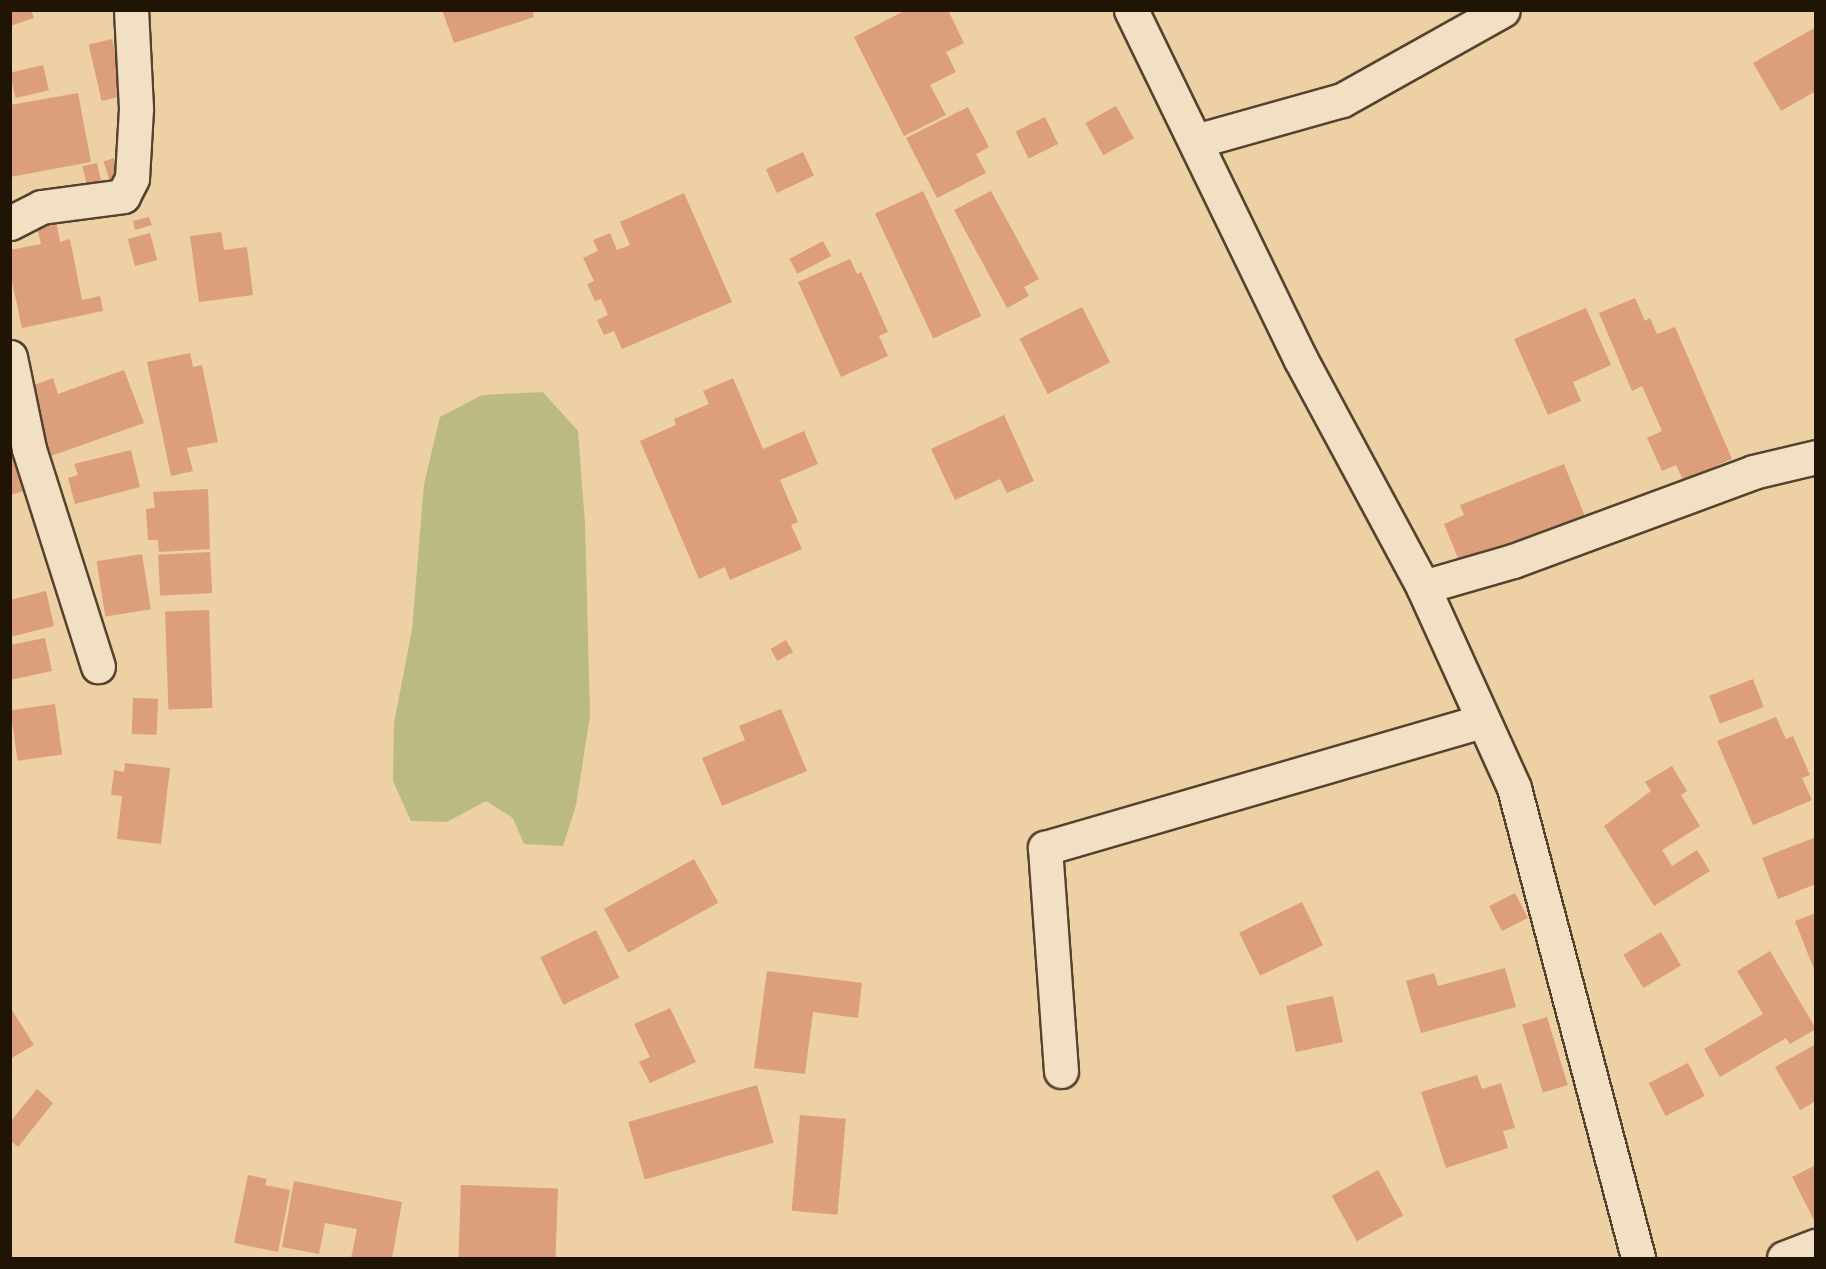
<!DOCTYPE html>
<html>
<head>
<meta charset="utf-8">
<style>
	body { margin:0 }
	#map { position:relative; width:1826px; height:1269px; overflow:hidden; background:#edd0a4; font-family:"Sorts Mill Goudy",serif }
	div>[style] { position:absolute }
	.green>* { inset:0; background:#bcba83 }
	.building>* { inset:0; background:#dc9e7b; transform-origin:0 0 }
	.roads { filter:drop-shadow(2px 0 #53442d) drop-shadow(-2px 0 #53442d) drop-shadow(0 2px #53442d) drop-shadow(0 -2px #53442d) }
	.minor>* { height:33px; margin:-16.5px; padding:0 16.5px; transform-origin:16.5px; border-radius:16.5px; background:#f3e0c4 }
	span { translate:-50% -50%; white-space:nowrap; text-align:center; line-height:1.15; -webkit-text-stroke:4.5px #f3e0c4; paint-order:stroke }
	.frame { position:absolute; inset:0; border:12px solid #201505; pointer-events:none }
</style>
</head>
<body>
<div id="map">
	<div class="green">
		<i style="clip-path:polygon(543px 392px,578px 431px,585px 523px,590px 716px,576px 805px,563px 846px,524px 844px,513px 818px,486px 801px,447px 822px,411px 821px,393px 781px,394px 723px,412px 630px,424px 484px,440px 417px,482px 395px)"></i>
	</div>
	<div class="building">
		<i style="clip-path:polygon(10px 10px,31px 10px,34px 18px,10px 26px)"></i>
		<i style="clip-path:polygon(442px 10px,532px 10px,534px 17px,454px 43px)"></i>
		<i style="clip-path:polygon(906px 10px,948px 10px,964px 43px,946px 52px,956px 72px,930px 85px,946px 115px,904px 136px,854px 37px)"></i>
		<i style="clip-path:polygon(1816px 27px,1816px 91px,1781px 111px,1753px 63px)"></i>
		<i style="left:112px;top:39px;width:58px;height:24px;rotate:77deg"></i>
		<i style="left:43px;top:65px;width:26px;height:34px;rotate:77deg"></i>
		<i style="clip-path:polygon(78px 93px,91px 162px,10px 177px,10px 105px)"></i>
		<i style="left:1116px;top:106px;width:37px;height:35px;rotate:61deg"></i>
		<i style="clip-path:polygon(968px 107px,989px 147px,976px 154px,986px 173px,937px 198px,906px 138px)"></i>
		<i style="left:1045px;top:117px;width:30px;height:33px;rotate:64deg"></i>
		<i style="left:803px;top:152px;width:26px;height:41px;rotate:65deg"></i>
		<i style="left:114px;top:158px;width:22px;height:11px;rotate:72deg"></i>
		<i style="left:97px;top:163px;width:26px;height:15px;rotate:77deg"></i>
		<i style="left:923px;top:191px;width:138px;height:53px;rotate:65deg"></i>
		<i style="clip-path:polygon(991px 191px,1039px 279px,1024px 287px,1029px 296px,1007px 308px,954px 210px)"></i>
		<i style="clip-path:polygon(684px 193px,732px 302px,622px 349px,614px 331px,604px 335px,597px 320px,608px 315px,601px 299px,595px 301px,587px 284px,594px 281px,583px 258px,598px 251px,593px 240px,610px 233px,617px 250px,630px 245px,620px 222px)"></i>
		<i style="clip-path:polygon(149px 217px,152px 225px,135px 230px,133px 221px)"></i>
		<i style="clip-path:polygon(56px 220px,60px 242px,70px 239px,82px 300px,100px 296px,103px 311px,22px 328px,10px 272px,10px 250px,41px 244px,36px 224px)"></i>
		<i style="clip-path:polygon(221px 232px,224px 250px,247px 247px,253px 295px,199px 302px,190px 236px)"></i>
		<i style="left:150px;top:233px;width:28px;height:23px;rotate:75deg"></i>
		<i style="left:823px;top:241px;width:17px;height:38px;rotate:62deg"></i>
		<i style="clip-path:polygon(850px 259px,857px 274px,861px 272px,888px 332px,879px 336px,888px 356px,841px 377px,798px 282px)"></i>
		<i style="clip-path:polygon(1635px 298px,1645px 321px,1650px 318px,1657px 334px,1675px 327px,1732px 459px,1683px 480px,1676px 465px,1662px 471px,1647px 438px,1662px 431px,1642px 386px,1632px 391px,1599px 313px)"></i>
		<i style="left:1082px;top:307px;width:62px;height:70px;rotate:63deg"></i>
		<i style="clip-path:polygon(1586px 308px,1611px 365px,1573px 382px,1581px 401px,1548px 415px,1514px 339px)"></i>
		<i style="clip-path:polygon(190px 353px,193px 367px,202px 365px,218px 442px,187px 448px,193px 471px,171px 476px,147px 362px)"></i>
		<i style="clip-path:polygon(124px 370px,144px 423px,48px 457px,23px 389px,53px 378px,58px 394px)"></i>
		<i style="clip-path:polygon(733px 378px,763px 449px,804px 431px,818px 464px,780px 480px,798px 522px,791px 525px,802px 549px,730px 580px,725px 567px,699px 579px,640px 441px,676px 425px,674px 419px,709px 404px,703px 391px)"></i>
		<i style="clip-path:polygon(1004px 415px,1034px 481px,1007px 493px,1000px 479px,955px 500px,931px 449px)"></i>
		<i style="clip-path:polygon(14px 446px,27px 490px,10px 495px,10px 447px)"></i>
		<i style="clip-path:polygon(131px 450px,140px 487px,75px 504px,68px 478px,78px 475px,74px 464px)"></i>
		<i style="clip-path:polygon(1564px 464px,1586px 519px,1462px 568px,1444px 524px,1464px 515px,1460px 505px)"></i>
		<i style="clip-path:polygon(208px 489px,210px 549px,159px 552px,158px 540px,148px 540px,146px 509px,155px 508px,153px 492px)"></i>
		<i style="left:210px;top:552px;width:41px;height:52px;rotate:87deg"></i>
		<i style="left:142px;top:554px;width:56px;height:46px;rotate:81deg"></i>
		<i style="clip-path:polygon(46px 591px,54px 626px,10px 637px,10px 600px)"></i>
		<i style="left:209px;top:610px;width:98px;height:44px;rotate:88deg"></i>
		<i style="clip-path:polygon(45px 638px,52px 671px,10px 680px,10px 645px)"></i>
		<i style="left:786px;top:640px;width:14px;height:18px;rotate:60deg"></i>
		<i style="left:1753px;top:679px;width:30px;height:47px;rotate:69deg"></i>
		<i style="left:133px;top:698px;width:25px;height:36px;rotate:2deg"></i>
		<i style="left:55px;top:704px;width:51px;height:45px;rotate:82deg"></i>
		<i style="clip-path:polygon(781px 709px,807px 771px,722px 806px,702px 758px,745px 740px,739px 726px)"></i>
		<i style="clip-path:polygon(1776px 717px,1786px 739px,1793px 736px,1810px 775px,1802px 778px,1812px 800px,1753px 825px,1717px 741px)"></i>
		<i style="clip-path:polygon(125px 763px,170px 768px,161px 844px,117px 839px,122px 796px,111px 795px,114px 770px,124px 772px)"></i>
		<i style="clip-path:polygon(1672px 766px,1687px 791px,1681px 795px,1700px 826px,1662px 850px,1672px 866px,1697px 850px,1710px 871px,1654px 906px,1604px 826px,1651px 791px,1645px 782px)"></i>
		<i style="clip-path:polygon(1816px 837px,1816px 884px,1778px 899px,1762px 858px)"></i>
		<i style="left:694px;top:859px;width:50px;height:103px;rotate:61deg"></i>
		<i style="left:1515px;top:893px;width:28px;height:29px;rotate:63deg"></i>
		<i style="left:1302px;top:902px;width:48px;height:70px;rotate:64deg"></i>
		<i style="clip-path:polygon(1816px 913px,1816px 972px,1815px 972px,1795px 921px)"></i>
		<i style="left:596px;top:930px;width:53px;height:62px;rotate:64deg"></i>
		<i style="left:1661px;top:932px;width:39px;height:44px;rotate:59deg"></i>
		<i style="clip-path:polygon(1770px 951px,1816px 1029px,1790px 1044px,1786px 1038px,1720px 1077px,1704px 1049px,1763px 1014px,1737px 971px)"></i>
		<i style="clip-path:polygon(1505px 968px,1516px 1007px,1421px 1033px,1406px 981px,1434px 973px,1438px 986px)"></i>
		<i style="clip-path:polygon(767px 971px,862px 983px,858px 1018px,813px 1012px,805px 1074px,754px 1068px)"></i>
		<i style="left:1333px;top:996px;width:47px;height:48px;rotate:78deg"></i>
		<i style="clip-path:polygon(10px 1007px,34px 1045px,10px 1059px)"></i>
		<i style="clip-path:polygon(670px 1008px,696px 1062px,650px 1083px,639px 1062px,650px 1057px,634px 1024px)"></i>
		<i style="left:1547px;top:1017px;width:71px;height:26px;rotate:73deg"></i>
		<i style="clip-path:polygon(1816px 1044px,1816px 1101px,1800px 1110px,1775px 1067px)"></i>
		<i style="left:1688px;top:1063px;width:37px;height:44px;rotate:63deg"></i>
		<i style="clip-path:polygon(1477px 1075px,1482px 1089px,1501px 1083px,1515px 1128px,1503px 1131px,1508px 1148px,1446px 1168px,1421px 1092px)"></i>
		<i style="left:757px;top:1085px;width:60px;height:134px;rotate:74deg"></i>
		<i style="clip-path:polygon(37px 1089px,53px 1103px,18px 1147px,10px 1140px,10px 1122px)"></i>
		<i style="left:800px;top:1115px;width:46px;height:96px;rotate:5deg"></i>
		<i style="clip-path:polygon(1816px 1165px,1816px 1224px,1792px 1177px)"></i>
		<i style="left:1378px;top:1170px;width:52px;height:53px;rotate:61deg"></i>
		<i style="clip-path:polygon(248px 1175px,267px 1179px,265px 1185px,290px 1190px,278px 1252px,234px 1243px)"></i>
		<i style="clip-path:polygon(294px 1181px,402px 1202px,392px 1258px,351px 1258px,357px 1229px,325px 1223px,319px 1254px,282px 1247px)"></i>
		<i style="left:461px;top:1185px;width:97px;height:73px;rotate:2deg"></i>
	</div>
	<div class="roads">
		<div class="minor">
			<i style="left:1131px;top:10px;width:389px;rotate:64.1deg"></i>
			<i style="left:1301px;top:360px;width:258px;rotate:61.7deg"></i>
			<i style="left:1423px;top:587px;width:221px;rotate:65.6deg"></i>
			<i style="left:1514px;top:788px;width:486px;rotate:75.2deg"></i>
			<i style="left:1196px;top:141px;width:152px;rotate:-15.7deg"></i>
			<i style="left:1342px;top:100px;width:184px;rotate:-29.2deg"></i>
			<i style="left:10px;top:223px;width:35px;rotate:-27deg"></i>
			<i style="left:41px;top:207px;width:83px;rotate:-7.6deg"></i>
			<i style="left:123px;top:196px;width:20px;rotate:-63deg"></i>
			<i style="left:132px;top:178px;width:70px;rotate:-86.7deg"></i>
			<i style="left:136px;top:108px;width:98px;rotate:-92.9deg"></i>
			<i style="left:10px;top:357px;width:94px;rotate:78.3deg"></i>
			<i style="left:29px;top:449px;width:228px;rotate:72.4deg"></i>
			<i style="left:1423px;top:587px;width:94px;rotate:-16.1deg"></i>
			<i style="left:1513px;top:561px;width:256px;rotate:-20.3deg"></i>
			<i style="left:1753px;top:472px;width:65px;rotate:-13.4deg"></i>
			<i style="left:1061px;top:1071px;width:224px;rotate:-94.1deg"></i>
			<i style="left:1045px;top:848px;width:454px;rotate:-16.2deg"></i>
			<i style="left:1784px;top:1258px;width:34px;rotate:-21deg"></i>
		</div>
	</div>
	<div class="frame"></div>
</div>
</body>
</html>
